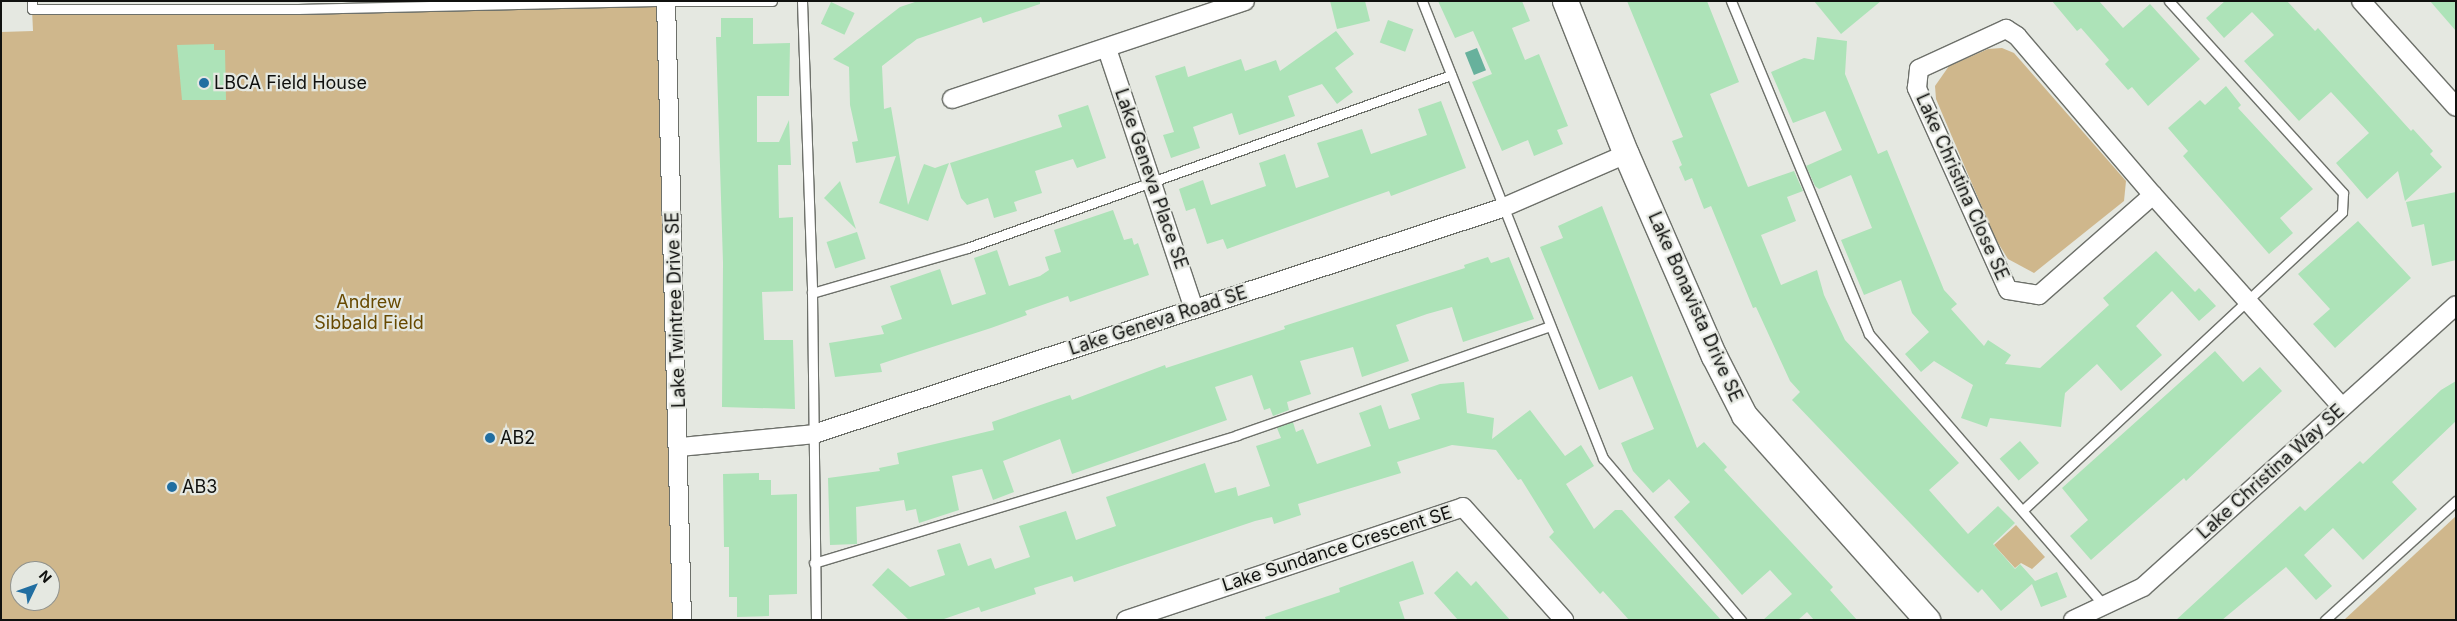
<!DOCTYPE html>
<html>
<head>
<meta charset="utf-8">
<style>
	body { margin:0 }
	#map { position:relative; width:2457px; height:621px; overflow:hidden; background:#e5e8e1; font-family:Inter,sans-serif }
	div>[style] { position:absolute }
	.green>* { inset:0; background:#cfb78c }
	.water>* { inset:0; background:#67b19c; transform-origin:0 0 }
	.building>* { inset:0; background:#ade3b8; transform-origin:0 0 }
	.roads { filter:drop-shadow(1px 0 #6d706a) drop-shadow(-1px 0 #6d706a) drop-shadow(0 1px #6d706a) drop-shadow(0 -1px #6d706a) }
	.lane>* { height:9px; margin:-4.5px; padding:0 4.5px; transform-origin:4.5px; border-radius:4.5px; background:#fff }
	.street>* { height:18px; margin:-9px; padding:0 9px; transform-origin:9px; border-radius:9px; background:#fff }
	.secondary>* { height:25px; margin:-12.5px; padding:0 12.5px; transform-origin:12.5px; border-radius:12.5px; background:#fff }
	.dots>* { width:14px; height:14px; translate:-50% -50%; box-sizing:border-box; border:2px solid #e5e8e1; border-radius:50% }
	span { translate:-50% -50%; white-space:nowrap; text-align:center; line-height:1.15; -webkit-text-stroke:4.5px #e5e8e1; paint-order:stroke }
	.poi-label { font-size:18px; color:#10110f }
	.left { translate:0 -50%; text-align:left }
	.street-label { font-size:18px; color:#10110f }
	.park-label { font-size:18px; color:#674900 }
	.frame { position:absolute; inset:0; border:2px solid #10110f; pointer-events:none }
	.north { position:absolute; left:10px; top:561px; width:50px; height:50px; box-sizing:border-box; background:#e5e8e1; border:1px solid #90928d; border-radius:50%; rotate:48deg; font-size:14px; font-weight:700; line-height:20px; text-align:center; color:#10110f }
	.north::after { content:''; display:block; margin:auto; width:18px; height:22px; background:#216ea1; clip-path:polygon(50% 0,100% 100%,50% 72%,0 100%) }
</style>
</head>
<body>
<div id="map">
	<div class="green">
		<i style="clip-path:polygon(evenodd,666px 1px,682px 620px,1px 620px,1px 32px,33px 31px,32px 9px,666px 1px,20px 571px,50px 571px,50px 601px,20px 601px,20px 571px)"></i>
		<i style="clip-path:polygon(2002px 48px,2014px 53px,2126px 181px,2124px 201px,2034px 273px,2008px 259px,1995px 238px,1936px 99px,1935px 86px,1949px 66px,1988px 49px)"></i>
		<i style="clip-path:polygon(2456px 516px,2456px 620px,2344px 620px)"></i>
		<i style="clip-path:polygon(2016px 525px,2045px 557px,2032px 569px,2021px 563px,2015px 568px,1994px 545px)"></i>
	</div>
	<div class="water">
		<i style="left:1477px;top:48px;width:24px;height:13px;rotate:68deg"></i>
	</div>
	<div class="building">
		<i style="clip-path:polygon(918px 1px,1040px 1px,1040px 4px,983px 23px,981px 17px,917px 39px,882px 66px,884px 109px,891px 107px,908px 205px,924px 164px,935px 168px,949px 163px,928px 221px,879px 203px,896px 156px,856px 163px,852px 142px,858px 141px,850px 105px,849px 67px,833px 59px,900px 7px)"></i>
		<i style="clip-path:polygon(1330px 1px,1365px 1px,1370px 21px,1337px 29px)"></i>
		<i style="clip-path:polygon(1438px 1px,1522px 1px,1530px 21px,1512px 28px,1525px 60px,1539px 54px,1568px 126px,1557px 130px,1563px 144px,1534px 156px,1528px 140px,1502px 151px,1472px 82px,1492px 74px,1473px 31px,1455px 38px)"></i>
		<i style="clip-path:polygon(1627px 1px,1707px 1px,1739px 82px,1710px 94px,1748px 187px,1794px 171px,1803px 191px,1787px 197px,1796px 221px,1761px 235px,1781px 285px,1817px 270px,1824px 295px,1845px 340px,1959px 463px,1929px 490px,1968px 534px,1998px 506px,2015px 523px,1993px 544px,2015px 569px,2020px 564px,2035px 581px,2057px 572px,2067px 597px,2041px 607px,2032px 584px,2001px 611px,1982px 589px,1978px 593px,1957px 572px,1792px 400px,1800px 392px,1790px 381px,1756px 307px,1753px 308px,1711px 206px,1704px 209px,1692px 178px,1685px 181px,1679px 167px,1682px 165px,1672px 141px,1683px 137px)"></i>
		<i style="clip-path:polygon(1814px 1px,1881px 1px,1841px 34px)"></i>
		<i style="clip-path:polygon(2052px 1px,2099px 1px,2123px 28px,2150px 4px,2200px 59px,2148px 106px,2132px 87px,2128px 90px,2105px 64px,2109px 60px,2081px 28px,2077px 31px)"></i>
		<i style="clip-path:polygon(2225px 1px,2287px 1px,2315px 31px,2318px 28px,2411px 131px,2413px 129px,2433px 151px,2430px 154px,2442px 167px,2405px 201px,2398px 171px,2367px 199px,2336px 163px,2369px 133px,2331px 92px,2299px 121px,2244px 61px,2274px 35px,2252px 12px,2224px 38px,2206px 18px)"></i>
		<i style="clip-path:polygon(2430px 1px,2456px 1px,2456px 31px)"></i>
		<i style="left:831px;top:2px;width:26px;height:24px;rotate:25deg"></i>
		<i style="clip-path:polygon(721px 18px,753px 18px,753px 44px,790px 43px,789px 96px,757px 96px,757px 142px,779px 142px,789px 120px,791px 165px,778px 165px,779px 218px,793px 217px,793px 291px,762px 292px,764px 340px,793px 340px,795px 409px,722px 407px,723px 263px,716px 37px,721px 37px)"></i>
		<i style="left:1388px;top:20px;width:27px;height:24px;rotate:20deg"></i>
		<i style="clip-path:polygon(1336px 31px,1354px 54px,1335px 68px,1353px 92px,1337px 104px,1322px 84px,1288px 96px,1295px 116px,1239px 135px,1232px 113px,1193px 127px,1200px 148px,1171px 158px,1163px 135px,1174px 132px,1155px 76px,1185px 66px,1188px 77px,1241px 59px,1245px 71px,1276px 60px,1280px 71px)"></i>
		<i style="clip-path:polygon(1817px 37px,1847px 41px,1845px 74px,1878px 154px,1887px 150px,1944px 290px,1957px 304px,1951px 309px,1984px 346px,1988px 340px,2011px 355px,2005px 364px,2040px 368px,2109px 305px,2103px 298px,2156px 251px,2195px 292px,2199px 288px,2216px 306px,2199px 321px,2172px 291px,2136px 326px,2162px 355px,2121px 391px,2097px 364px,2065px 393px,2061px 427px,1990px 418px,1987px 427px,1961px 418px,1973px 385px,1934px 361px,1921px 372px,1905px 354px,1929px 332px,1912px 313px,1901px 280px,1864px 295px,1841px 240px,1872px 228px,1851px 175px,1819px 189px,1815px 186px,1806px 166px,1842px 150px,1825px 111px,1793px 123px,1771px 72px,1804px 58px,1814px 60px)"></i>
		<i style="clip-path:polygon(214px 44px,214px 50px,225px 50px,226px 100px,182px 100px,177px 45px)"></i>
		<i style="clip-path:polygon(2226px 86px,2241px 105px,2238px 108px,2313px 189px,2280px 218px,2293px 233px,2269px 254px,2183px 156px,2188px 151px,2168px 128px,2200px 100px,2205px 105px)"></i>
		<i style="clip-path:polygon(1441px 101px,1466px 168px,1391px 196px,1389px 191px,1352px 204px,1227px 249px,1223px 239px,1207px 244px,1195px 208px,1186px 211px,1179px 189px,1203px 180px,1211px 205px,1266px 186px,1259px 163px,1285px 154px,1296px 188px,1329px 177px,1317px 143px,1340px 136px,1362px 129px,1371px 154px,1427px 135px,1418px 109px)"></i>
		<i style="clip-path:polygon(1088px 105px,1106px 158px,1077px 168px,1073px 159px,1035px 171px,1042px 193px,1014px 202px,1017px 211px,994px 218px,988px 198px,967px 205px,961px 198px,950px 163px,1062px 127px,1058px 115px)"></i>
		<i style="clip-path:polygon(840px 181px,856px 229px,824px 198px)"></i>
		<i style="clip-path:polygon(2456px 192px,2456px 260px,2432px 266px,2424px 224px,2412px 227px,2406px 202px)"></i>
		<i style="clip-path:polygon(1602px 206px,1697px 448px,1704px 442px,1727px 467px,1724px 470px,1833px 587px,1830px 590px,1857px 620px,1814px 620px,1807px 612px,1798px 620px,1763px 620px,1792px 594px,1770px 570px,1742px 595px,1674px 517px,1690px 502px,1669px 479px,1653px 493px,1633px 471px,1621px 443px,1654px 429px,1632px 376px,1599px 390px,1540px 247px,1563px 238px,1558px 226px)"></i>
		<i style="clip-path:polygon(1113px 210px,1124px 240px,1132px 238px,1134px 245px,1138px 243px,1149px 275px,1070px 302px,1068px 296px,1025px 311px,1027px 315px,991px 328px,880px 364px,882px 372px,835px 377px,829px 343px,884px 334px,881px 326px,902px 319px,890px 286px,940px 269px,952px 305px,986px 294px,974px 258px,997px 250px,1009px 286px,1040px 276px,1049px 270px,1045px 257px,1061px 252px,1054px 230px)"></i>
		<i style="clip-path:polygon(2358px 221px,2411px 278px,2335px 348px,2313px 324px,2330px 309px,2298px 274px)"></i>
		<i style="left:857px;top:232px;width:28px;height:32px;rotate:72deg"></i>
		<i style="clip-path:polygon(1488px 257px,1491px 263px,1509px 257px,1534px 319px,1463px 342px,1452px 307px,1427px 314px,1396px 325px,1409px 361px,1362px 377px,1353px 347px,1300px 361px,1311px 394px,1287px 402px,1289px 410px,1273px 416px,1270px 408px,1264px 410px,1252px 375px,1215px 387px,1227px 420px,1072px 474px,1060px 439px,1003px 461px,1014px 492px,993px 500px,982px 469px,952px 476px,959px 510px,919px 523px,916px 509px,906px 511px,904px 500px,856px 507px,857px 544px,830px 545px,828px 478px,880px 471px,879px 468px,899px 464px,897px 453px,994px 430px,992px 422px,1055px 400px,1070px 395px,1072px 400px,1165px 365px,1166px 368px,1267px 335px,1285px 329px,1284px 326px,1465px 268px,1464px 265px)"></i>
		<i style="clip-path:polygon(2215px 351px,2243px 382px,2260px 367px,2282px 391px,2186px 481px,2184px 478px,2091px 560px,2070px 536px,2088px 520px,2062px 488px)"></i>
		<i style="clip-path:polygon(2456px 381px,2456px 421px,2392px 482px,2417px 509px,2363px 560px,2333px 528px,2304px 555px,2332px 586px,2316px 600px,2286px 567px,2222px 620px,2176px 620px,2300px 506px,2305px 511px,2360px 461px,2363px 464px,2441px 390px)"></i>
		<i style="clip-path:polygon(1464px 382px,1467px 413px,1494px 418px,1492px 439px,1530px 410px,1565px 456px,1581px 445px,1594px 466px,1566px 484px,1594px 529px,1615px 510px,1622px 510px,1721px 620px,1629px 620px,1603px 591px,1600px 594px,1549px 537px,1554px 532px,1521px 479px,1518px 480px,1496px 450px,1452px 445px,1397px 462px,1401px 473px,1298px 504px,1301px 515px,1274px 524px,1272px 517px,1255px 521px,1074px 582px,1072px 576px,1034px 588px,1036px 594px,981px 612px,979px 607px,941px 620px,909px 620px,872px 585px,888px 568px,910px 587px,945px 575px,937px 550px,960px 543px,968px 566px,991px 558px,995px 569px,1030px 557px,1019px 526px,1066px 511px,1076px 540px,1116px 526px,1106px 497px,1205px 463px,1215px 493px,1236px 487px,1238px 496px,1270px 486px,1256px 446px,1281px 438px,1277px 428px,1293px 422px,1296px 432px,1303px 429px,1317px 464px,1371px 446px,1359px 413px,1381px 405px,1389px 429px,1420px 419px,1411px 394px,1440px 384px)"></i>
		<i style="left:2020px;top:441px;width:29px;height:27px;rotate:49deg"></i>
		<i style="clip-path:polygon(759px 473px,759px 480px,771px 480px,771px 495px,797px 494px,797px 594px,769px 595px,769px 616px,737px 617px,737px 597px,729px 597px,729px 547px,724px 547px,723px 474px)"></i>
		<i style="clip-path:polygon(1413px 561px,1424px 594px,1399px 602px,1405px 620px,1266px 620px,1265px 617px,1340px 592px,1339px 588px)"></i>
		<i style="clip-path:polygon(1457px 571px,1471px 586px,1476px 581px,1510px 620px,1458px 620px,1434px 593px)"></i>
	</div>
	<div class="roads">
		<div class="lane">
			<i style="left:32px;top:1px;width:8px;rotate:90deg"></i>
			<i style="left:32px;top:9px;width:266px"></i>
			<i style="left:298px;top:9px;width:358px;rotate:-1.3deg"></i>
			<i style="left:673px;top:1px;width:99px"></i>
			<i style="left:802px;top:1px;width:292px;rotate:88deg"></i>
			<i style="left:812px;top:293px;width:327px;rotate:89.3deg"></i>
			<i style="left:1422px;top:1px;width:492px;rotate:68.4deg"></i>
			<i style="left:1603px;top:458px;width:213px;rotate:49.6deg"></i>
			<i style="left:1731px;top:1px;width:360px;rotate:67.5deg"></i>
			<i style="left:1869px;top:334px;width:360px;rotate:49.1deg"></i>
			<i style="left:812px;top:293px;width:161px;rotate:-16.2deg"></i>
			<i style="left:967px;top:248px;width:514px;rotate:-19.67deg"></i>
			<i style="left:2024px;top:509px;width:435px;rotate:-43deg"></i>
			<i style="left:2342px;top:212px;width:19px;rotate:-87deg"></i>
			<i style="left:2343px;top:193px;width:259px;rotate:-132.2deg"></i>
			<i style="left:814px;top:563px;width:442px;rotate:-16.8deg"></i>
			<i style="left:1237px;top:435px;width:331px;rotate:-19.2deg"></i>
			<i style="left:2325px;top:620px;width:177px;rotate:-42.3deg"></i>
		</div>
		<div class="street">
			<i style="left:666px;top:1px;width:619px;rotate:88.52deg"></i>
			<i style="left:2361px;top:1px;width:142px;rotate:48.1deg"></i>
			<i style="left:1107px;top:49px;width:274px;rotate:71.5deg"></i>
			<i style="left:952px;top:99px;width:309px;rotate:-18.5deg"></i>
			<i style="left:2153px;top:195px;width:152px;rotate:138.7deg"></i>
			<i style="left:2039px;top:295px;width:31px;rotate:-171deg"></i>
			<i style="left:2008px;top:290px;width:222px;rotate:-114.3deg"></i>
			<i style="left:1917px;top:88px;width:19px;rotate:-84deg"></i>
			<i style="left:1919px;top:69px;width:96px;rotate:-24.7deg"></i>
			<i style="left:2006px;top:29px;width:13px;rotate:32deg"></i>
			<i style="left:2017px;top:36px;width:209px;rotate:49.5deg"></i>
			<i style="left:2153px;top:195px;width:284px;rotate:48.3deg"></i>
			<i style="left:680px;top:447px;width:135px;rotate:-5.5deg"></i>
			<i style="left:814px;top:434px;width:724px;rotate:-18.18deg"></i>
			<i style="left:1502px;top:208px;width:135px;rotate:-23.5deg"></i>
			<i style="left:1126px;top:620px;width:355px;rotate:-18.5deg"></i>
			<i style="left:1463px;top:507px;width:152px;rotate:48.2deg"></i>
			<i style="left:2073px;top:620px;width:77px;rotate:-25.2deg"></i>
			<i style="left:2143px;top:587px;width:421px;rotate:-42deg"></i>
		</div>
		<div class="secondary">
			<i style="left:1565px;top:1px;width:165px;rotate:68.3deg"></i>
			<i style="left:1626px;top:154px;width:220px;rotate:66.5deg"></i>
			<i style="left:1714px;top:356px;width:66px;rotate:63deg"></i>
			<i style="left:1744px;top:415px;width:275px;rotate:48.2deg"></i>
		</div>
	</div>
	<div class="dots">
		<i style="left:204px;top:83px;background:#216ea1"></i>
		<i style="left:490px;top:438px;background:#216ea1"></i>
		<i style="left:172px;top:487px;background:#216ea1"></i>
	</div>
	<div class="poi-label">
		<span class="left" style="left:214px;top:83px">LBCA Field House</span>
		<span class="left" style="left:500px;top:438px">AB2</span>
		<span class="left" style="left:182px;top:487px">AB3</span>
	</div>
	<div class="street-label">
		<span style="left:1151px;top:179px;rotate:71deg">Lake Geneva Place SE</span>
		<span style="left:1962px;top:187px;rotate:66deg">Lake Christina Close SE</span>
		<span style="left:1695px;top:307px;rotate:66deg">Lake Bonavista Drive SE</span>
		<span style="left:676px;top:310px;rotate:-92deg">Lake Twintree Drive SE</span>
		<span style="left:1158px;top:321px;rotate:-18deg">Lake Geneva Road SE</span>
		<span style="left:2271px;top:472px;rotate:-42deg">Lake Christina Way SE</span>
		<span style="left:1337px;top:549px;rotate:-18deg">Lake Sundance Crescent SE</span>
	</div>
	<div class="park-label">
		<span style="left:369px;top:313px">Andrew<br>Sibbald Field</span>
	</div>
	<div class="frame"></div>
	<div class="north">N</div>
</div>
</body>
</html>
